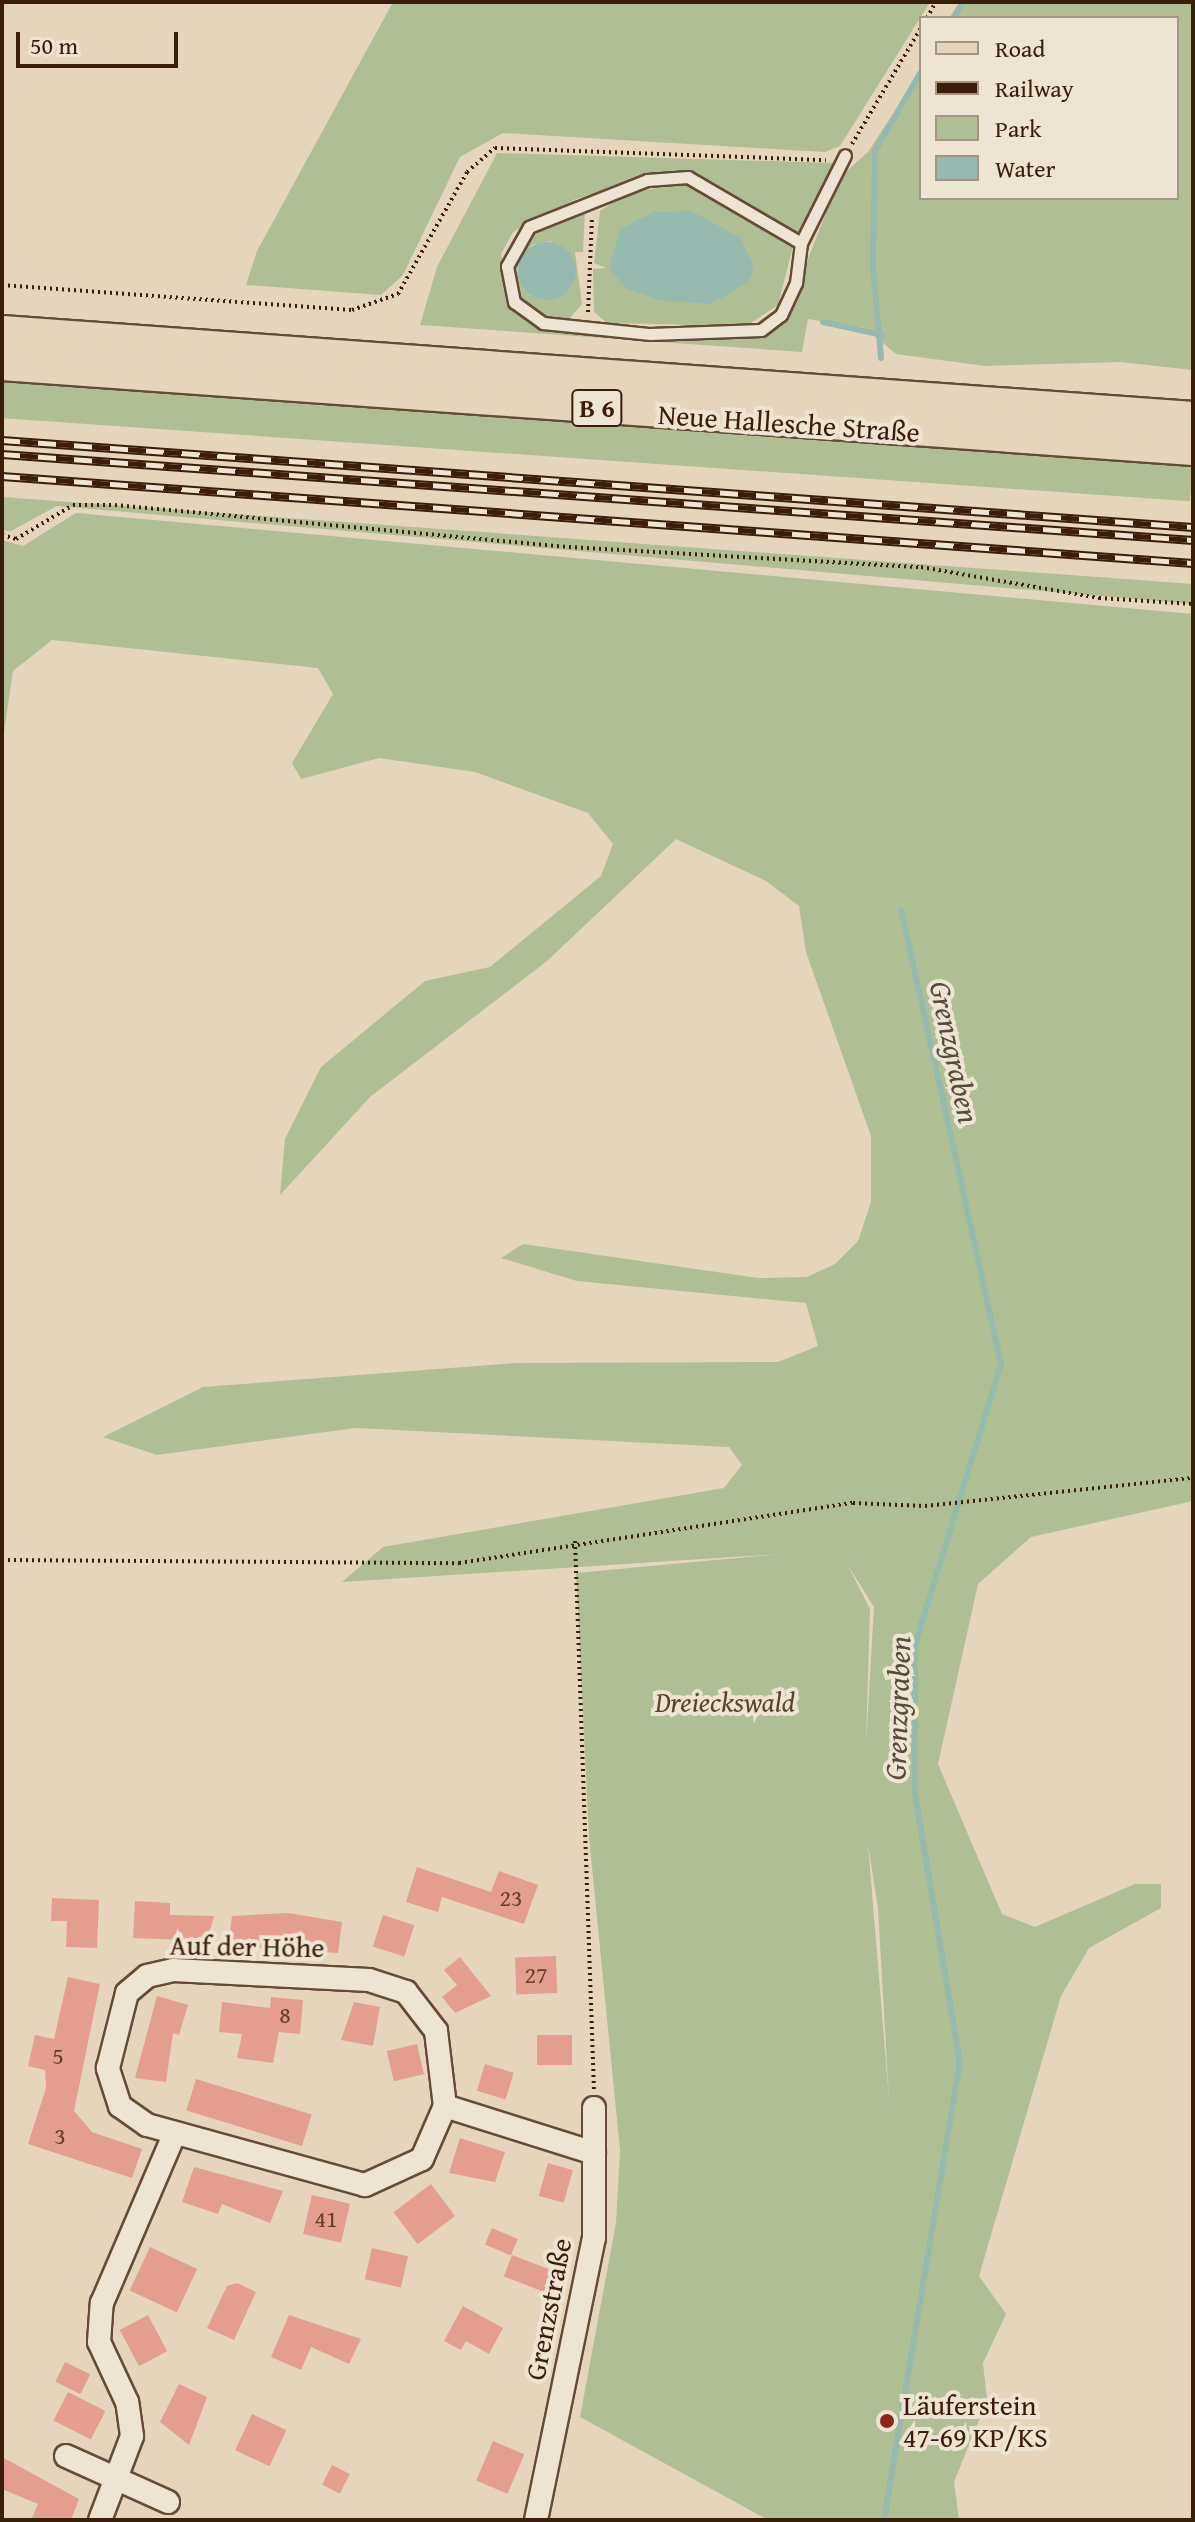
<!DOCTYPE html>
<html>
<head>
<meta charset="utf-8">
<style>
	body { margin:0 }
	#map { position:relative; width:1195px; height:2522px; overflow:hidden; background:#e5d5bd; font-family:"Gentium Book Plus",serif }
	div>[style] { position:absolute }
	.green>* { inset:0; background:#b0be94; transform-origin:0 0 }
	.water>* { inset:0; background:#96b9af }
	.round { border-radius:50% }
	.stream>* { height:6px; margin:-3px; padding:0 3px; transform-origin:3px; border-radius:3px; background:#96b9af }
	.building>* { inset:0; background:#e59e8e; transform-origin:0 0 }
	.path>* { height:4px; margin-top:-2px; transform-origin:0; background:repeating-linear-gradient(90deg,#3a1d0b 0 2px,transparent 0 6px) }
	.roads { filter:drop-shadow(2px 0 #654b38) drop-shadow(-2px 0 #654b38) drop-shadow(0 2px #654b38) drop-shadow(0 -2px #654b38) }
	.lane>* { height:11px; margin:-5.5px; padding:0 5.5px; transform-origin:5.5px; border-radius:5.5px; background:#eee4d4 }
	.street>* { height:22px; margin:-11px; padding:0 11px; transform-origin:11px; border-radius:11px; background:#eee4d4 }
	.primary>* { height:34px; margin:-17px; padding:0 17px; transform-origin:17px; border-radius:17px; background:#e5d5bd }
	.rail>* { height:9px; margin-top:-4.5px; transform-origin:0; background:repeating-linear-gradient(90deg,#eee4d4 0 18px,#3a1d0b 0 36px); box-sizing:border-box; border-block:2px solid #3a1d0b }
	.dots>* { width:22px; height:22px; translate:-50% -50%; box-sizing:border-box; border:4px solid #eee4d4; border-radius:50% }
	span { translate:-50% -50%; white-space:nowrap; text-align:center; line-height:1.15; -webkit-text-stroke:8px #eee4d4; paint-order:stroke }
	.number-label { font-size:24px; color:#653d2c }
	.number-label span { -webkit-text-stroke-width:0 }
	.shield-label span { padding:2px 6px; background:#eee4d4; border:2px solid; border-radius:6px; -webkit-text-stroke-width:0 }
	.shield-label { font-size:26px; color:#3a1d0b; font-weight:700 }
	.street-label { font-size:28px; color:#3a1d0b }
	.park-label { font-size:28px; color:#58452d; font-style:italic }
	.poi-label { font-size:28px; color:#3a1d0b }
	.left { translate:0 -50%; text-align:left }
	.water-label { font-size:30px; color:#564c3c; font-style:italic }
	.frame { position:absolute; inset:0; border:4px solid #3a1d0b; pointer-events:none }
	.legend { position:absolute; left:919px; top:16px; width:260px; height:184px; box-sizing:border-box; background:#eee4d4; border:2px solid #a69484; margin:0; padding:10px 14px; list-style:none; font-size:24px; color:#3a1d0b }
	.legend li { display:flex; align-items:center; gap:16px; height:40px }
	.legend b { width:40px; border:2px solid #a69484 }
	.scale { position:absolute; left:16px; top:32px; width:162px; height:36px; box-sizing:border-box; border:4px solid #3a1d0b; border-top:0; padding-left:10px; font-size:24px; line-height:28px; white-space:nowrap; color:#3a1d0b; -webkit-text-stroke:6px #eee4d4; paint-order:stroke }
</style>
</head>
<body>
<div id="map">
	<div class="green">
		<i style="clip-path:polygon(393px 2px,930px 2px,840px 146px,825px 152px,503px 133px,460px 157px,403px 275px,381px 295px,246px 285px,257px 251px)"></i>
		<i style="clip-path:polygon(966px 2px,1193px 2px,1193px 370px,1120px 362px,985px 366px,896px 354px,865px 328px,808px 319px,802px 352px,420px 325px,437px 267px,497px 153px,835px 163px,801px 235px,688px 174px,647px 177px,576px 199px,513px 232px,501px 254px,512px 303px,551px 331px,763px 337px,785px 318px,840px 177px,868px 152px,921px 71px,921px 198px,1177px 198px,1177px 18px,956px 18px)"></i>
		<i style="clip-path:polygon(688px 183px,793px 246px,778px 305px,746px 326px,607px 323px,594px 312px,593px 269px,606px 268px,594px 263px,600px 211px,628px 193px)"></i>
		<i style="clip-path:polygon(evenodd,585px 211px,583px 252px,575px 252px,582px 304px,569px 319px,546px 318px,518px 298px,512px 261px,534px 229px,585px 211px,551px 241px,531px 296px,517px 270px,532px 245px,551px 241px)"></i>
		<i style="left:2px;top:374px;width:1194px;height:44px;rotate:4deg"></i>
		<i style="clip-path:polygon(2px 497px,1193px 584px,1193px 604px,57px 506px,11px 531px,2px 530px)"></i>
		<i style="clip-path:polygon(evenodd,76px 513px,1193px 614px,1193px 1501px,1031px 1537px,978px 1584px,938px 1764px,1002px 1914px,1035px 1927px,1135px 1884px,1161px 1884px,1161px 1908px,1089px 1948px,1061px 1996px,979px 2276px,1006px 2314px,983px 2363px,987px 2400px,954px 2482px,959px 2520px,768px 2520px,580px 2417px,616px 2223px,620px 2150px,589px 1837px,576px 1573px,781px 1554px,342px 1582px,383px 1547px,724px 1488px,742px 1465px,729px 1447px,356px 1428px,157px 1455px,103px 1437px,203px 1387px,515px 1363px,778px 1362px,818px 1346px,806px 1303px,577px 1281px,501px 1258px,523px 1244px,758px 1278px,807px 1277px,835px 1264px,858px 1241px,871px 1202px,871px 1136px,806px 952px,799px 906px,766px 881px,676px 839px,547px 961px,370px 1097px,280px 1195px,285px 1139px,321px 1067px,425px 981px,490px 967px,601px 876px,613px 844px,588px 813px,475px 772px,379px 758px,301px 779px,292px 763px,333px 694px,318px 668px,52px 640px,13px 671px,2px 746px,2px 540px,23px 546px,76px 513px,847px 1564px,874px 1607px,866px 1745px,870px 1609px,847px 1564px,76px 513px,868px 1844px,878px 1908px,889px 2099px,868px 1844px)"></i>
	</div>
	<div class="water">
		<i style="clip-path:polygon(691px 211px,741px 238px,754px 268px,748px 282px,711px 304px,659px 300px,626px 288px,609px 268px,620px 229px,653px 212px)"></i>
		<i class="round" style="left:518px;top:242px;width:58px;height:58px"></i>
	</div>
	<div class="stream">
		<i style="left:953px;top:18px;width:19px;rotate:-58deg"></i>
		<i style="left:823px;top:322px;width:60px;rotate:12.4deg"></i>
		<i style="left:881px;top:358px;width:92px;rotate:-95deg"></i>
		<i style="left:873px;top:266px;width:115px;rotate:-89deg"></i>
		<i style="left:875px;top:151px;width:91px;rotate:-59.8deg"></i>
		<i style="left:884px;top:2520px;width:463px;rotate:-80.6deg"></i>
		<i style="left:960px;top:2063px;width:274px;rotate:-99.5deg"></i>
		<i style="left:915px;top:1793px;width:148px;rotate:-90deg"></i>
		<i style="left:915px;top:1645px;width:294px;rotate:-73deg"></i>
		<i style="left:1001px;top:1364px;width:465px;rotate:-102.4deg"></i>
	</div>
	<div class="building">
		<i style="clip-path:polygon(417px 1867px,491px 1892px,499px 1871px,538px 1885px,524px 1924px,442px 1897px,438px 1912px,406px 1902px)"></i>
		<i style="clip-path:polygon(52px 1898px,99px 1900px,97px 1948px,66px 1947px,67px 1921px,51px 1921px)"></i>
		<i style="clip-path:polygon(135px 1901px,170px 1903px,170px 1915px,214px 1916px,207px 1941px,133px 1938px)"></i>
		<i style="clip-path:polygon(288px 1913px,342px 1922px,338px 1953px,228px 1946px,232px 1916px)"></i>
		<i style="left:383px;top:1915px;width:33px;height:33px;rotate:18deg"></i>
		<i style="left:556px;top:1956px;width:37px;height:41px;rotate:88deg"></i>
		<i style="clip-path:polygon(460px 1957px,491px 1996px,455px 2013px,442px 1997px,457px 1985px,444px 1970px)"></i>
		<i style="clip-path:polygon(68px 1977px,100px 1984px,74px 2111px,92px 2132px,142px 2149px,132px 2178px,28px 2144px,46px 2088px,45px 2070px,28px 2066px,35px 2035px,54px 2039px)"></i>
		<i style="clip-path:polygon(157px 1996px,188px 2005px,179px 2035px,173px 2033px,166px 2082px,135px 2078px)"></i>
		<i style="clip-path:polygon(271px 1997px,303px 2000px,300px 2034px,279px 2032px,273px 2063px,237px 2058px,242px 2034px,219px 2032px,222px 2002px,270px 2008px)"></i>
		<i style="clip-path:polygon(354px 2002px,380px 2007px,373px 2046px,341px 2040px)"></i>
		<i style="left:537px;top:2035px;width:35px;height:30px"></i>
		<i style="left:417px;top:2044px;width:31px;height:31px;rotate:77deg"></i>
		<i style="left:485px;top:2064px;width:30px;height:28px;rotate:17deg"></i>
		<i style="left:196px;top:2079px;width:121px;height:33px;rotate:17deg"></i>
		<i style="clip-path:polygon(460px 2138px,505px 2152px,495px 2182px,449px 2173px)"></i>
		<i style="left:548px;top:2163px;width:26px;height:34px;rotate:16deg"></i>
		<i style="clip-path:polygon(194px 2167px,283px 2191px,270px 2223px,222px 2204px,218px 2214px,182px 2202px)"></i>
		<i style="left:431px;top:2184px;width:40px;height:47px;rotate:53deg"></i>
		<i style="left:312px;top:2195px;width:39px;height:40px;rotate:13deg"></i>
		<i style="left:492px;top:2228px;width:28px;height:18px;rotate:23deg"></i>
		<i style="left:150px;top:2247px;width:52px;height:48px;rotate:25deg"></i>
		<i style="left:372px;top:2248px;width:37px;height:32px;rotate:13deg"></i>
		<i style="left:512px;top:2255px;width:49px;height:23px;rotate:21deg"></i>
		<i style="clip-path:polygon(237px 2283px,256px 2292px,234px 2340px,207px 2328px,227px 2286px)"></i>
		<i style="clip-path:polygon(463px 2306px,503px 2328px,489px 2354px,466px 2341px,461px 2350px,444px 2341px)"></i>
		<i style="left:148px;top:2315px;width:41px;height:32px;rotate:62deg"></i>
		<i style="clip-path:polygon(289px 2315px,361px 2339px,349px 2364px,311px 2347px,301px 2370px,271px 2357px)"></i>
		<i style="left:65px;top:2362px;width:28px;height:22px;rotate:26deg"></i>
		<i style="clip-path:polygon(179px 2384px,207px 2397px,189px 2445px,160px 2422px)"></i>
		<i style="left:68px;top:2392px;width:42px;height:32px;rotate:27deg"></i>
		<i style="left:252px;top:2414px;width:38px;height:40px;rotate:25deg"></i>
		<i style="left:493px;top:2441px;width:34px;height:43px;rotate:23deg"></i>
		<i style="clip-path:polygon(2px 2457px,79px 2499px,71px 2520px,31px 2520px,38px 2504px,2px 2489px)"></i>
		<i style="left:332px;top:2465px;width:20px;height:22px;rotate:27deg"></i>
	</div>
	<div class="path">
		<i style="left:927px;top:18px;width:18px;rotate:-61deg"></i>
		<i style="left:852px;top:144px;width:135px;rotate:-59.3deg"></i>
		<i style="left:2px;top:285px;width:351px;rotate:4.1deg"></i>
		<i style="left:352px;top:310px;width:49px;rotate:-19.2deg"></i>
		<i style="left:398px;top:294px;width:140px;rotate:-60.5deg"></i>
		<i style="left:467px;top:172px;width:37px;rotate:-41deg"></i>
		<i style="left:495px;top:148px;width:331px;rotate:2.1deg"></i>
		<i style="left:588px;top:312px;width:95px;rotate:-87.6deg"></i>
		<i style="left:2px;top:535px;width:15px;rotate:16deg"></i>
		<i style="left:16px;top:539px;width:66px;rotate:-30.8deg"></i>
		<i style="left:73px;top:505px;width:42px"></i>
		<i style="left:115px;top:505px;width:456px;rotate:5.3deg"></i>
		<i style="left:569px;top:547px;width:353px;rotate:3.3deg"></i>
		<i style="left:921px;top:567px;width:181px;rotate:9.9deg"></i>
		<i style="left:1099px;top:598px;width:94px;rotate:3.7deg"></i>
		<i style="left:575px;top:1541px;width:549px;rotate:88.02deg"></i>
		<i style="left:2px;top:1560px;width:457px;rotate:0.4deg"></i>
		<i style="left:459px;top:1563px;width:399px;rotate:-8.7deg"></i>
		<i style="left:853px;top:1503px;width:72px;rotate:2.4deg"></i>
		<i style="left:925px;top:1506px;width:269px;rotate:-6deg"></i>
	</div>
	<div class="roads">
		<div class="lane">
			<i style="left:801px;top:243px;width:131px;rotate:-149.7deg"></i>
			<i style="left:688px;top:177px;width:41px;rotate:175.8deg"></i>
			<i style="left:647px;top:180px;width:127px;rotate:158.3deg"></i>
			<i style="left:529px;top:227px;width:45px;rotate:119.4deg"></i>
			<i style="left:507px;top:266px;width:37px;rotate:79deg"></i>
			<i style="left:514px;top:302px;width:36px;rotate:36deg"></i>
			<i style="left:543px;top:323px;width:108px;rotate:5.9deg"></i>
			<i style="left:650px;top:334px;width:111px;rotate:-2.1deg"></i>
			<i style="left:761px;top:330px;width:25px;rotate:-37deg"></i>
			<i style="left:781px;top:315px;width:35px;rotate:-65deg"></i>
			<i style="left:796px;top:283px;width:40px;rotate:-82.9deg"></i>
			<i style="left:801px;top:243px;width:98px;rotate:-63.4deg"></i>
		</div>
		<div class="street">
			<i style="left:445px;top:2106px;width:58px;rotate:113.5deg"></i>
			<i style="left:422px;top:2159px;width:63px;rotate:155.5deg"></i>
			<i style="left:365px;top:2185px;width:226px;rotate:-164.6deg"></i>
			<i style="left:147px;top:2125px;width:33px;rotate:-145deg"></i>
			<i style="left:120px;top:2106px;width:40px;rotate:-108deg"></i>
			<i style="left:108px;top:2068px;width:77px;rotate:-75.8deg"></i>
			<i style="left:127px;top:1993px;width:26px;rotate:-40deg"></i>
			<i style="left:147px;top:1976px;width:27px;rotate:-13deg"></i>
			<i style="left:173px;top:1970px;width:196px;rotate:2.9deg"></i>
			<i style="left:369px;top:1980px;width:39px;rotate:18deg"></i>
			<i style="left:406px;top:1992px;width:49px;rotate:52.4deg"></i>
			<i style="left:436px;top:2031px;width:76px;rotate:83.2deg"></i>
			<i style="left:445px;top:2106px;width:156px;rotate:17.5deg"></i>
			<i style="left:66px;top:2456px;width:112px;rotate:24.3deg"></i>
			<i style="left:100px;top:2520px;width:90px;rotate:-69.1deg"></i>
			<i style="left:132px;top:2436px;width:34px;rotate:-98deg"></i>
			<i style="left:127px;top:2402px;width:66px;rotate:-115deg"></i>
			<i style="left:99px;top:2342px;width:39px;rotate:-86deg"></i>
			<i style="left:102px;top:2303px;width:181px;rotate:-66.8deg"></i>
			<i style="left:536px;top:2520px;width:288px;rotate:-78.4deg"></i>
			<i style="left:594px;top:2238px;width:130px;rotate:-90deg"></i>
		</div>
		<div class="primary">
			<i style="left:2px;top:333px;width:1194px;rotate:4.13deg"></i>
			<i style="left:2px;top:363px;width:1194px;rotate:4.08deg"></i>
		</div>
	</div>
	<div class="rail">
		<i style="left:2px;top:440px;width:1194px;rotate:4.18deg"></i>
		<i style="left:2px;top:454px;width:1194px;rotate:4.13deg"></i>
		<i style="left:2px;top:476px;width:1194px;rotate:4.18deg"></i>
	</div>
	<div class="dots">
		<i style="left:887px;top:2421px;background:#8f2418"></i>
	</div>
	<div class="number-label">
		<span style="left:511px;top:1898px">23</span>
		<span style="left:536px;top:1975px">27</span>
		<span style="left:285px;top:2015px">8</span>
		<span style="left:58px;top:2056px">5</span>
		<span style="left:60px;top:2136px">3</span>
		<span style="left:326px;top:2219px">41</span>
	</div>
	<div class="shield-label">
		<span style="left:597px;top:408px">B 6</span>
	</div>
	<div class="street-label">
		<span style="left:789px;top:423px;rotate:4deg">Neue Hallesche Straße</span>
		<span style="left:247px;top:1946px;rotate:1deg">Auf der Höhe</span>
		<span style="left:548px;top:2309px;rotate:-79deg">Grenzstraße</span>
	</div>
	<div class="park-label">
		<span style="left:725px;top:1702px">Dreieckswald</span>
	</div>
	<div class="poi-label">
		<span class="left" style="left:903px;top:2421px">Läuferstein<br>47-69 KP/KS</span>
	</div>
	<div class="water-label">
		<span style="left:955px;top:1052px;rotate:78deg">Grenzgraben</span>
		<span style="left:897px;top:1708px;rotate:-88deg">Grenzgraben</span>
	</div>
	<div class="frame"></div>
	<ul class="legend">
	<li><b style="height:10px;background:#e5d5bd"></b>Road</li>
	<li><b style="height:10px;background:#3a1d0b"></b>Railway</li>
	<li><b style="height:22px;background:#b0be94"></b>Park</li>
	<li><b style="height:22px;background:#96b9af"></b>Water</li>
	</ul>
	<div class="scale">50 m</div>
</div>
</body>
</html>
